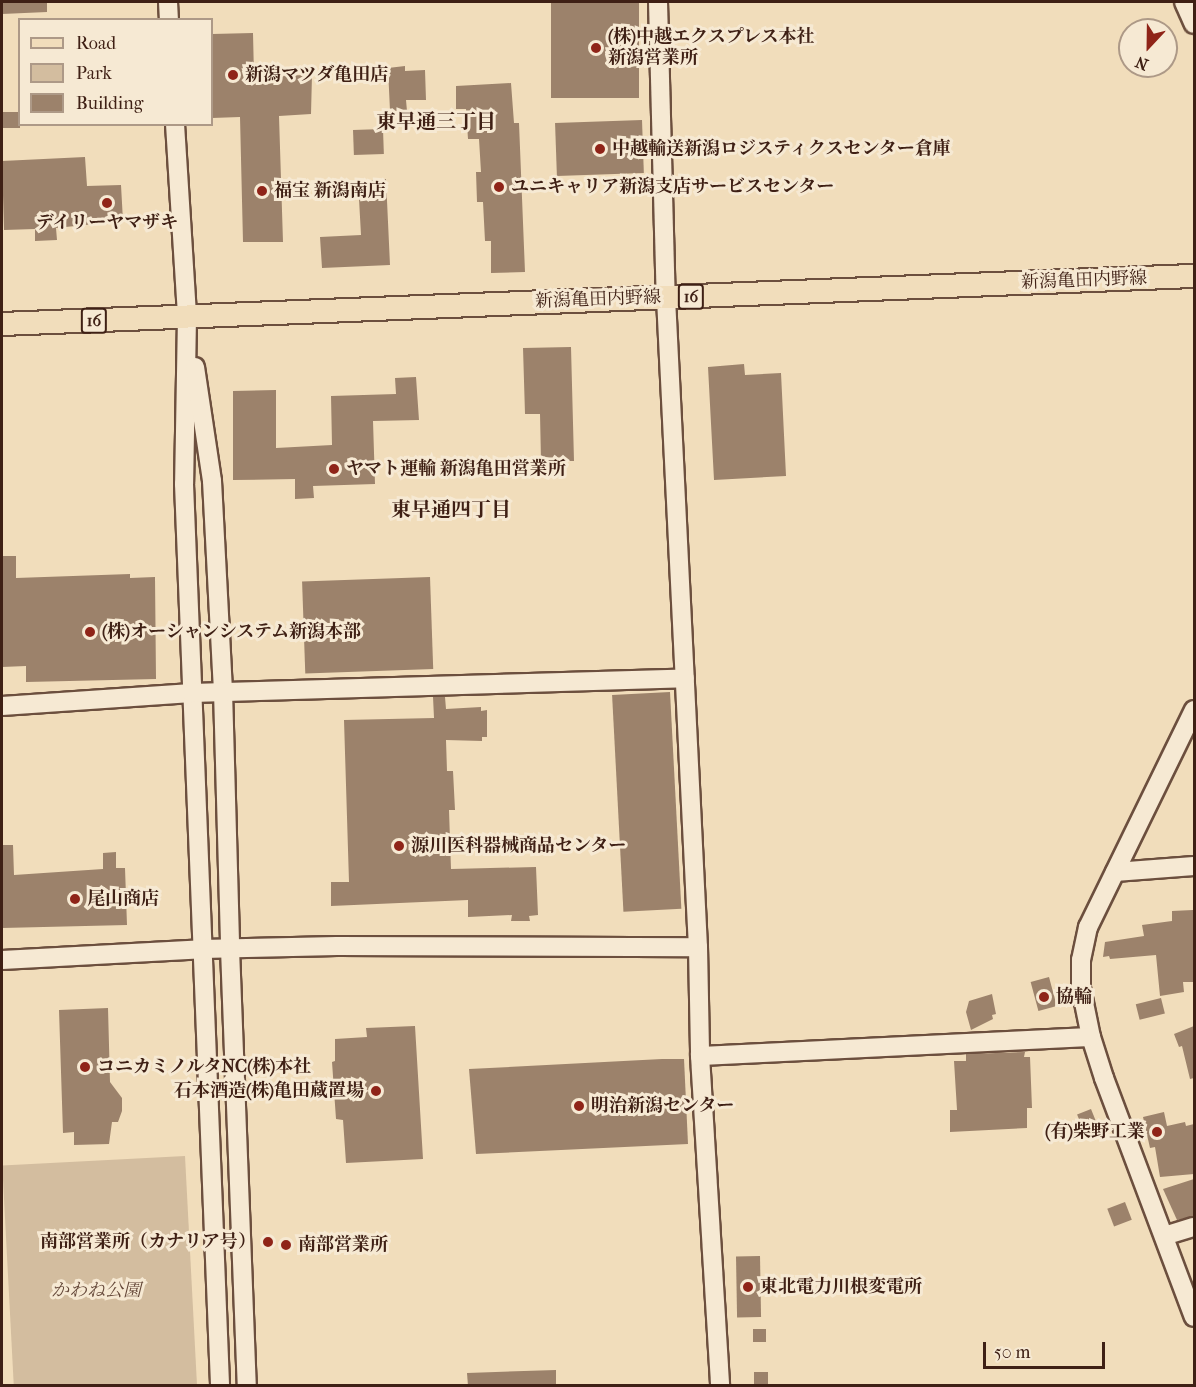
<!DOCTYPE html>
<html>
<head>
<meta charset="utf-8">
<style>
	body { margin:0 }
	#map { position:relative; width:1196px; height:1387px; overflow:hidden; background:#f1ddbb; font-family:"IM FELL French Canon","Noto Serif JP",serif }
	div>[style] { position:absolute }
	.green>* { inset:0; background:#d3bd9f; transform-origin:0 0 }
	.building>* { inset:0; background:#9c826b; transform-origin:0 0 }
	.roads { filter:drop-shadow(2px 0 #6c4f3e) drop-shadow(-2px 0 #6c4f3e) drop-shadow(0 2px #6c4f3e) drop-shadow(0 -2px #6c4f3e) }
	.minor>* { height:18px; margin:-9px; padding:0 9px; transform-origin:9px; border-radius:9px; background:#f6e9d3 }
	.major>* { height:22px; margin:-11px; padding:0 11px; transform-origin:11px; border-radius:11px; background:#f1ddbb }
	.dots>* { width:16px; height:16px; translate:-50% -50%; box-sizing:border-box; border:3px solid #f6e9d3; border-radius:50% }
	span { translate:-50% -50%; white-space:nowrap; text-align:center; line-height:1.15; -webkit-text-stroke:6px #f6e9d3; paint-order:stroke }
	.shield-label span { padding:2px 4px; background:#f6e9d3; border:2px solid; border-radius:4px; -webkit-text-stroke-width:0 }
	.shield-label { font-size:16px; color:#3f2015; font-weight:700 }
	.poi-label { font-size:18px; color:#3f2015; font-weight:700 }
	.left { translate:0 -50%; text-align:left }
	.right { translate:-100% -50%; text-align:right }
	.street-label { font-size:18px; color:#3f2015 }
	.park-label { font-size:18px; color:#644738; font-style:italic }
	.neighbourhood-label { font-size:20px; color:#3f2015; font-weight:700 }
	.frame { position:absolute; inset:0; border:3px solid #3f2015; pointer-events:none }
	.legend { position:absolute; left:18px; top:18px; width:195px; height:108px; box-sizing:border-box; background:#f6e9d3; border:2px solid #ad9987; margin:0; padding:8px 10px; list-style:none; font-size:18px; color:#3f2015 }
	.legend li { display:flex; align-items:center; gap:12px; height:30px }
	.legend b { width:30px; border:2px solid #ad9987 }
	.north { position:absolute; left:1118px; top:18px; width:60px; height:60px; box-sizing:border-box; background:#f6e9d3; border:2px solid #ad9987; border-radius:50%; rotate:202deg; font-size:16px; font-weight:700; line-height:24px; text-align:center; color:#3f2015 }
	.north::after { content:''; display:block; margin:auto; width:21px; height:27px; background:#8f2418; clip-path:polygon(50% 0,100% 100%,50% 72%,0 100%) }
	.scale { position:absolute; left:983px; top:1342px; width:122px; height:27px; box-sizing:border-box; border:3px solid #3f2015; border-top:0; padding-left:8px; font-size:18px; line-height:21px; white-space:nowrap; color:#3f2015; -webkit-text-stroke:4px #f6e9d3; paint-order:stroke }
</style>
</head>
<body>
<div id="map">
	<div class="green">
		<i style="left:185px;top:1156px;width:229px;height:183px;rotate:87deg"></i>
	</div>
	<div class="building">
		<i style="clip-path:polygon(2px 2px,47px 2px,47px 12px,2px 14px)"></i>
		<i style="left:551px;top:2px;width:88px;height:96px"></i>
		<i style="clip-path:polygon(253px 33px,254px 76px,312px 75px,311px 114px,279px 116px,283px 242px,243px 242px,240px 117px,212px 118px,212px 34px)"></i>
		<i style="clip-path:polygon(405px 66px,405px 71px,425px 70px,426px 100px,406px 100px,407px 111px,390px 111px,388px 68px)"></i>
		<i style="clip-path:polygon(511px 83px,514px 123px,519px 123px,525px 272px,491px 273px,491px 241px,485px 241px,483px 202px,477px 202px,476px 172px,481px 172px,479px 139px,468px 139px,466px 109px,456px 109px,456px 86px)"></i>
		<i style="left:20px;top:112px;width:16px;height:18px;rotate:90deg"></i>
		<i style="left:642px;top:120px;width:53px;height:87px;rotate:88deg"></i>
		<i style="left:383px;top:129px;width:25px;height:30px;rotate:88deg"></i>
		<i style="clip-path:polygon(85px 157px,87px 186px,121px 185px,123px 221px,56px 228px,57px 240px,35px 241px,35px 229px,4px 230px,2px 161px)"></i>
		<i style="clip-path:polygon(386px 179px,390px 265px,322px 268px,320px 237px,361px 235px,358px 181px)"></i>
		<i style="clip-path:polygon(571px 347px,574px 461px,541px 461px,540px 414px,525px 414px,523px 348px)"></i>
		<i style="clip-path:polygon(744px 364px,745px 375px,781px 373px,786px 476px,714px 480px,708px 367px)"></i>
		<i style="clip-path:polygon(416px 377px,419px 420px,373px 421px,375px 484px,313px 486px,314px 498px,295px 499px,295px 479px,233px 480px,233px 391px,276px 390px,276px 448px,332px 445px,331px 396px,396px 394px,395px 378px)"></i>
		<i style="clip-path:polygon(2px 556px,16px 556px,16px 578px,130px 574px,130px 578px,155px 577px,156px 679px,26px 682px,26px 666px,2px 667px)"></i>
		<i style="left:430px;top:577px;width:92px;height:128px;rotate:88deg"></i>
		<i style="left:670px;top:692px;width:217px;height:58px;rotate:87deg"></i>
		<i style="clip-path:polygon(433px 697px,445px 697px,446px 709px,481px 707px,481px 711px,487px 710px,487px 737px,482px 737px,482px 741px,446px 740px,447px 771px,453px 771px,455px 810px,449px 810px,451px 869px,536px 867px,538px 915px,529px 916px,530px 921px,511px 921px,512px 915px,468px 917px,468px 900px,331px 906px,331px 882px,349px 882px,344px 720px,434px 718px)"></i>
		<i style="clip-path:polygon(2px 845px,13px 845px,14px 875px,103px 869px,103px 853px,116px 852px,116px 868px,125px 868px,127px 925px,2px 928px)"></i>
		<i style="clip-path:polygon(1193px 910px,1194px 982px,1183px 982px,1184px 992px,1160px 996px,1156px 955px,1110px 959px,1109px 956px,1103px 957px,1105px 942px,1144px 936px,1142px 925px,1172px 921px,1172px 911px)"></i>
		<i style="left:1049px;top:977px;width:30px;height:19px;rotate:75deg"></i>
		<i style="clip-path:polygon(992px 994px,996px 1014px,992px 1015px,993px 1019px,971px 1030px,966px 1012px,969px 1001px)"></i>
		<i style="left:1161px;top:998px;width:16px;height:26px;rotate:76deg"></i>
		<i style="clip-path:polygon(108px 1008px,110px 1082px,122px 1098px,122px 1111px,118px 1122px,112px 1122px,109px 1144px,74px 1145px,74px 1132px,63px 1133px,59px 1010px)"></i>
		<i style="clip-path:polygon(415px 1026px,423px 1159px,346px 1163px,343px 1120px,336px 1119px,332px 1062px,335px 1061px,335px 1039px,367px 1037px,366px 1028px)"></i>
		<i style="clip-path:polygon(1194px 1026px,1194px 1078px,1190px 1079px,1182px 1046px,1179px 1047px,1174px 1034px)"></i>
		<i style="clip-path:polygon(1025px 1052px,1024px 1057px,1030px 1057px,1032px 1108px,1027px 1108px,1027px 1128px,950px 1132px,950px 1110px,957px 1110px,954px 1061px,966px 1061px,966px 1054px)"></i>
		<i style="clip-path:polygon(662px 1059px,684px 1059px,688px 1144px,476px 1154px,469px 1069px)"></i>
		<i style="left:1091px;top:1109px;width:18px;height:15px;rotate:68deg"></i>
		<i style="clip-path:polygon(1164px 1112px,1167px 1126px,1185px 1122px,1186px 1126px,1194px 1124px,1194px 1174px,1160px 1177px,1155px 1147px,1150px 1148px,1143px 1117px)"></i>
		<i style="clip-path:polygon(1194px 1179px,1194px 1216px,1177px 1220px,1163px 1189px)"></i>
		<i style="left:1125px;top:1202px;width:19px;height:19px;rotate:69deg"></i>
		<i style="left:760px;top:1256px;width:61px;height:24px;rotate:89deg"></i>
		<i style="left:753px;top:1329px;width:13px;height:13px"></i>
		<i style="clip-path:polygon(556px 1370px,556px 1386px,468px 1386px,467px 1373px)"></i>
		<i style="left:768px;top:1372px;width:14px;height:14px;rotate:90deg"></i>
	</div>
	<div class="roads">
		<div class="minor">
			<i style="left:168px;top:2px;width:18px;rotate:87deg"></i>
			<i style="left:658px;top:2px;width:296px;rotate:88.5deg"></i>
			<i style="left:666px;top:298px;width:650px;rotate:87.18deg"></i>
			<i style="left:698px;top:947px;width:109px;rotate:88.9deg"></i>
			<i style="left:700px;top:1056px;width:331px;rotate:86.5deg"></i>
			<i style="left:1184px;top:2px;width:24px;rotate:66deg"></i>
			<i style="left:175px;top:124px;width:193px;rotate:86.4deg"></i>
			<i style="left:187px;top:317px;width:167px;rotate:91deg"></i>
			<i style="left:184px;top:484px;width:903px;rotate:87.71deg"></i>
			<i style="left:195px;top:367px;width:115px;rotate:81.5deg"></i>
			<i style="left:212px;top:481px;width:210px;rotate:87deg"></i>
			<i style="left:223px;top:691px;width:258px;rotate:88.4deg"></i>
			<i style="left:230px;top:949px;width:437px;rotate:87.8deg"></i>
			<i style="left:2px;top:706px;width:190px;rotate:-3.9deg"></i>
			<i style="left:192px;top:693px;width:493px;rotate:-1.7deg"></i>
			<i style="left:1194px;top:710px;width:242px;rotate:116deg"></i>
			<i style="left:1088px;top:927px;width:34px;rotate:102deg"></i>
			<i style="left:1081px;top:960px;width:28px;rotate:90deg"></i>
			<i style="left:1081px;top:988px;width:50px;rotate:78.5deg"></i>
			<i style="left:1091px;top:1037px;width:43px;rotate:72.4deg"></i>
			<i style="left:1104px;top:1078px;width:255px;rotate:69.4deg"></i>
			<i style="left:1115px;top:872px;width:79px;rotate:-4.3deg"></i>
			<i style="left:2px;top:960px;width:200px;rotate:-3.1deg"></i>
			<i style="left:202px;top:949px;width:135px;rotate:-1.3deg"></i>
			<i style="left:337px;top:946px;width:361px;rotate:0.2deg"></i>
			<i style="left:700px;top:1056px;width:391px;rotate:-2.8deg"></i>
			<i style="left:1164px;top:1236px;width:31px;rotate:-17deg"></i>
		</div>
		<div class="major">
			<i style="left:2px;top:324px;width:1193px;rotate:-2.31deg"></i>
		</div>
	</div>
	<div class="dots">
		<i style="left:596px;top:48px;background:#8f2418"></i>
		<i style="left:233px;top:75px;background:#8f2418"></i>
		<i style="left:600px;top:149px;background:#8f2418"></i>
		<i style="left:499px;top:187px;background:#8f2418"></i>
		<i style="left:262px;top:191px;background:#8f2418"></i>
		<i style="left:107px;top:203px;background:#8f2418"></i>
		<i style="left:334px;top:469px;background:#8f2418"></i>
		<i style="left:90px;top:632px;background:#8f2418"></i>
		<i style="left:399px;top:846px;background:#8f2418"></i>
		<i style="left:75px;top:899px;background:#8f2418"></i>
		<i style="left:1044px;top:997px;background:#8f2418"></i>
		<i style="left:85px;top:1067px;background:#8f2418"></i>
		<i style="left:376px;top:1091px;background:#8f2418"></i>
		<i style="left:579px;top:1106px;background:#8f2418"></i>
		<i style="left:1157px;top:1132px;background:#8f2418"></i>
		<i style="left:268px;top:1242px;background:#8f2418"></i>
		<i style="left:286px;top:1245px;background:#8f2418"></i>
		<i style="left:748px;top:1287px;background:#8f2418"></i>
	</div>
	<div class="shield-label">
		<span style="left:691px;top:297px">16</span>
		<span style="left:94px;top:321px">16</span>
	</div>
	<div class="poi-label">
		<span class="left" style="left:608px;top:48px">(株)中越エクスプレス本社<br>新潟営業所</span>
		<span class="left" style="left:245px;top:75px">新潟マツダ亀田店</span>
		<span class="left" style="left:612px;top:149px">中越輸送新潟ロジスティクスセンター倉庫</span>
		<span class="left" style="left:511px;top:187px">ユニキャリア新潟支店サービスセンター</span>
		<span class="left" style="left:274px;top:191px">福宝 新潟南店</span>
		<span style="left:107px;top:223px">デイリーヤマザキ</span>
		<span class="left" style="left:346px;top:469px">ヤマト運輸 新潟亀田営業所</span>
		<span class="left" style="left:102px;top:632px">(株)オーシャンシステム新潟本部</span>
		<span class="left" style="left:411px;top:846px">源川医科器械商品センター</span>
		<span class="left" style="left:87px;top:899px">尾山商店</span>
		<span class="left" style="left:1056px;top:997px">協輪</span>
		<span class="left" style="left:97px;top:1067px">コニカミノルタNC(株)本社</span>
		<span class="right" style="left:364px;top:1091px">石本酒造(株)亀田蔵置場</span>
		<span class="left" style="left:591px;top:1106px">明治新潟センター</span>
		<span class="right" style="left:1145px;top:1132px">(有)柴野工業</span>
		<span class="right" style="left:256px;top:1242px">南部営業所（カナリア号）</span>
		<span class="left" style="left:298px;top:1245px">南部営業所</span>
		<span class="left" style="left:760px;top:1287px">東北電力川根変電所</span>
	</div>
	<div class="street-label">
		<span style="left:1084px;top:281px;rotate:-2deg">新潟亀田内野線</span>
		<span style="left:598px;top:300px;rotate:-2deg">新潟亀田内野線</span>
	</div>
	<div class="park-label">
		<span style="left:96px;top:1291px">かわね公園</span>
	</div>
	<div class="neighbourhood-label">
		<span style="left:436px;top:121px">東早通三丁目</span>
		<span style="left:451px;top:509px">東早通四丁目</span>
	</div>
	<div class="frame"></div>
	<ul class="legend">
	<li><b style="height:8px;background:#f1ddbb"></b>Road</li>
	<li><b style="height:16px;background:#d3bd9f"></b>Park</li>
	<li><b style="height:16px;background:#9c826b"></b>Building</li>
	</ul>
	<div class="north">N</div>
	<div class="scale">50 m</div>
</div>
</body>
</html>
